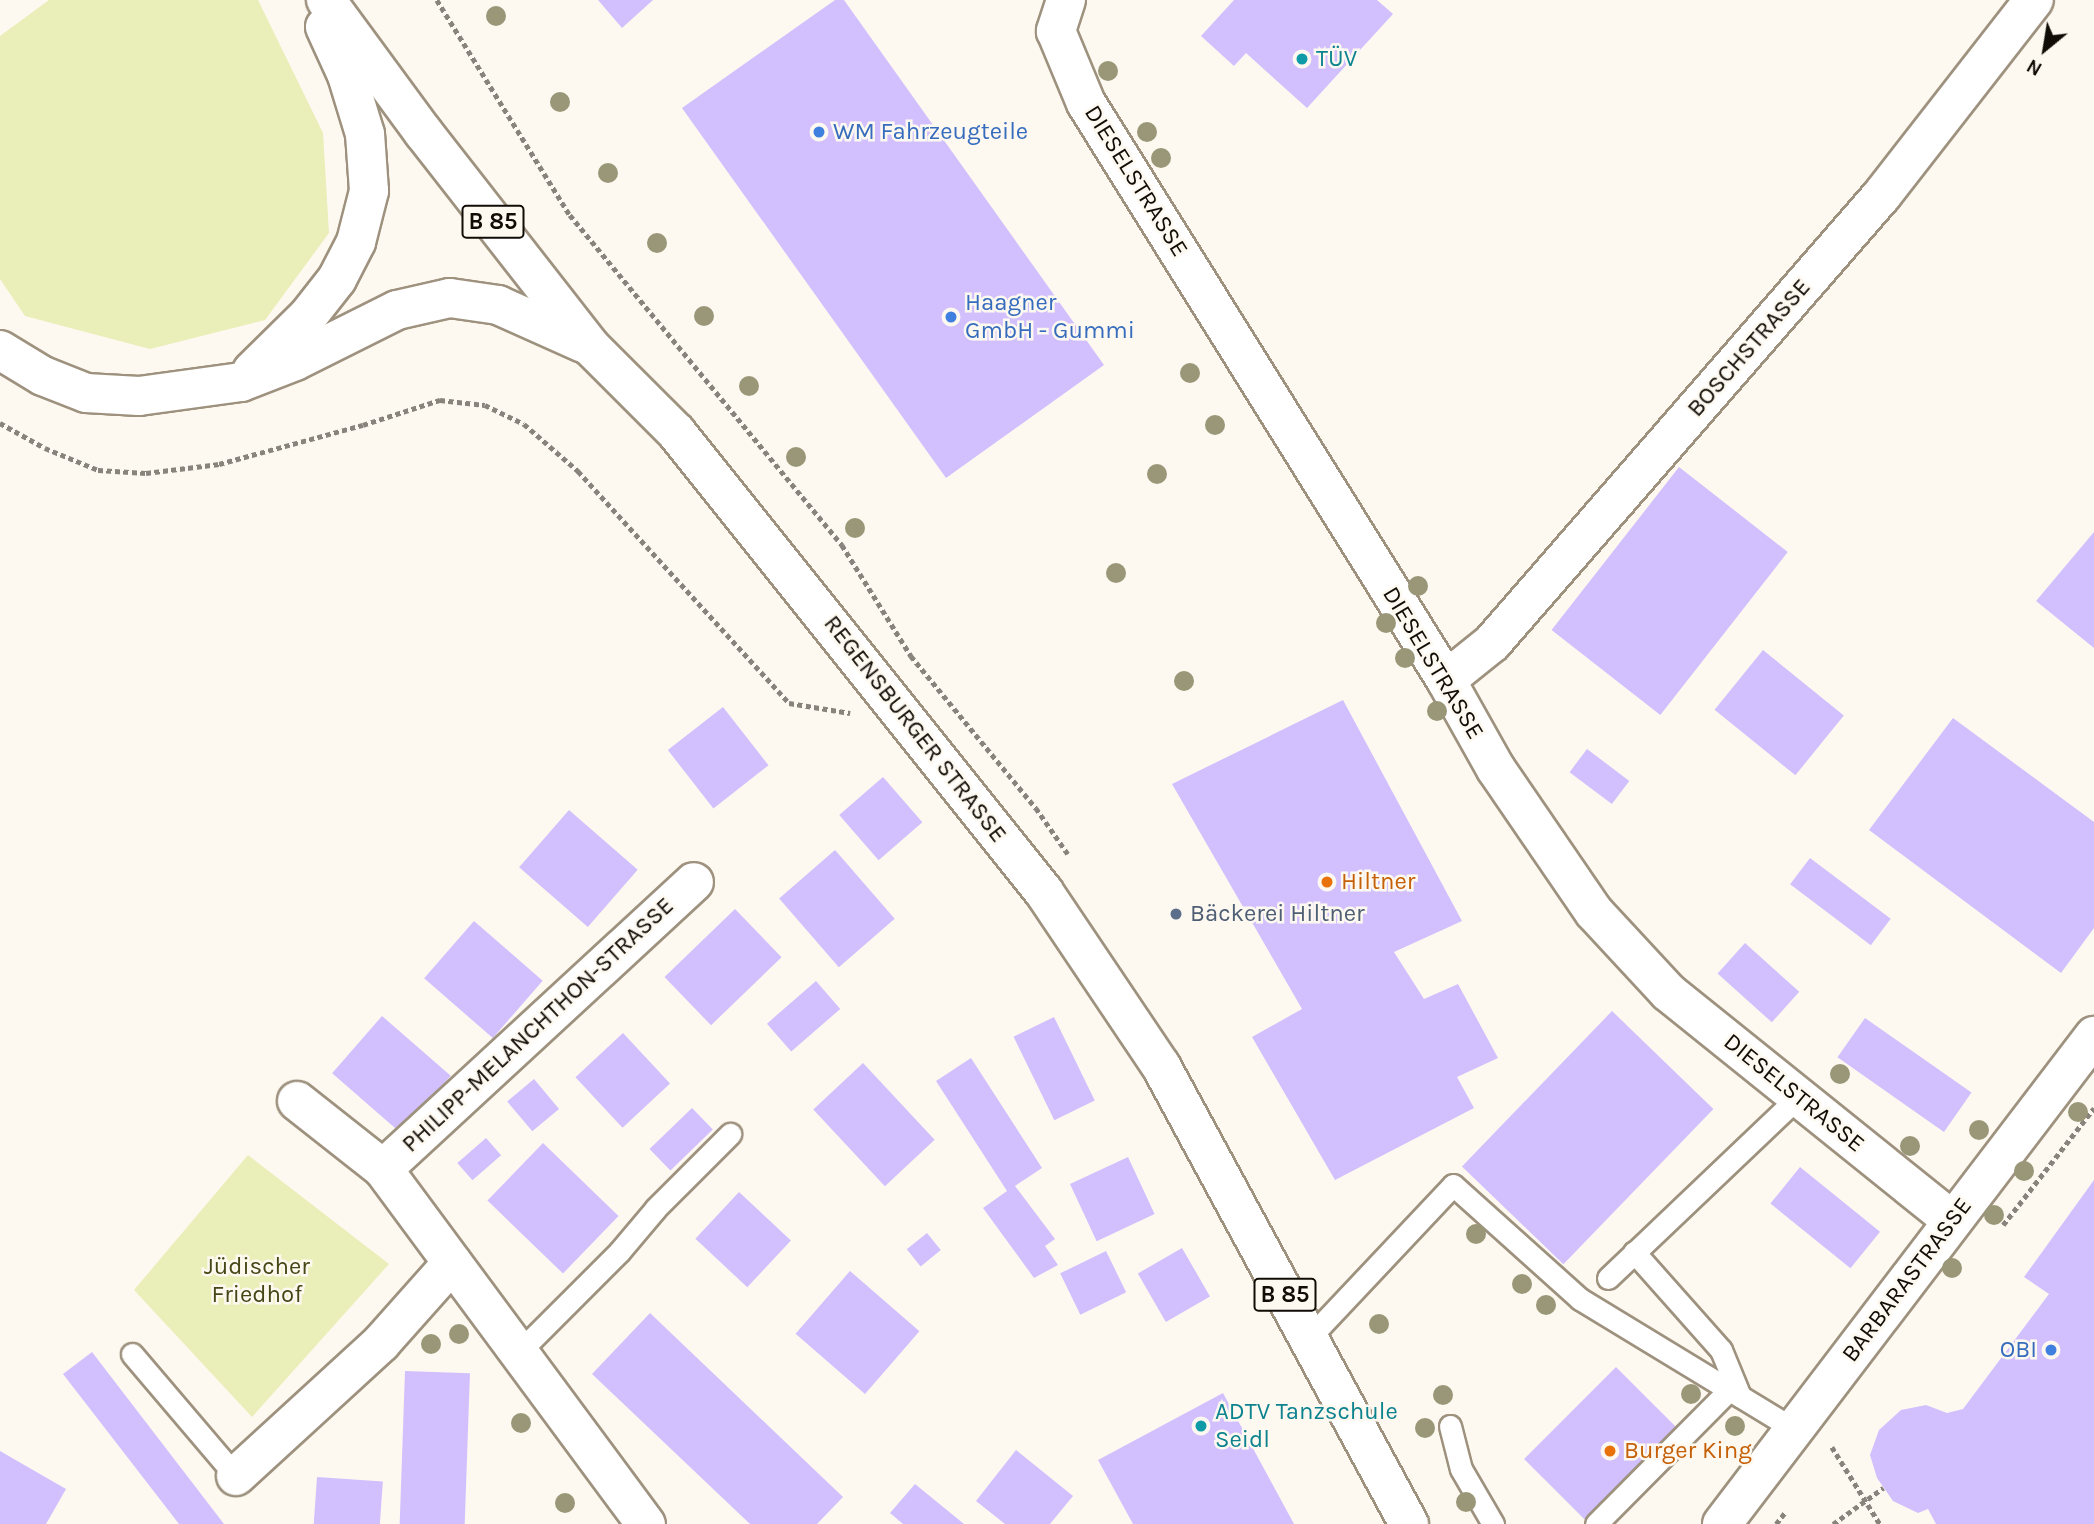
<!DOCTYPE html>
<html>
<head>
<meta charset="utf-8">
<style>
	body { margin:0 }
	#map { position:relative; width:2094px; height:1524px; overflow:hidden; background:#fef9f0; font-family:Karla,sans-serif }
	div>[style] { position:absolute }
	.green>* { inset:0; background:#eaeeb8 }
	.building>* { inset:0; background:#d1c0fd; transform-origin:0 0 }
	.path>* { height:4.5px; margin-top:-2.25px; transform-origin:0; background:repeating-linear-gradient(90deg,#88837c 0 5px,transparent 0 8.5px) }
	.roads { filter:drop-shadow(2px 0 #9e927f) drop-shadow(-2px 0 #9e927f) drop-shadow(0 2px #9e927f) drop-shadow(0 -2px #9e927f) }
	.lane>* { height:21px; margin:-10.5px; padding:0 10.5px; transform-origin:10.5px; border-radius:10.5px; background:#fff }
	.street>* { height:38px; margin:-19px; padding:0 19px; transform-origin:19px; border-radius:19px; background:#fff }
	.secondary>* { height:38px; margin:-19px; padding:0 19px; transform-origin:19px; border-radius:19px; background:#fff }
	.primary>* { height:38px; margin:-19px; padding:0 19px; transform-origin:19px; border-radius:19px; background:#fff }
	.trees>* { width:20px; height:20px; margin:-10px; border-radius:50%; background:#999778 }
	.dots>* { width:19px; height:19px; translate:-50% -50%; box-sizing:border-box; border:4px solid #fef9f0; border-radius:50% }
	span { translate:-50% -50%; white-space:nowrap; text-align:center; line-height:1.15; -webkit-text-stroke:5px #fef9f0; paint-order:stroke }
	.shield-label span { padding:2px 5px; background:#fef9f0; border:2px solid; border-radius:5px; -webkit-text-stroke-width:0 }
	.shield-label { font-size:23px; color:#100c06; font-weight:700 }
	.culture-label { font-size:24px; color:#0d838f }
	.left { translate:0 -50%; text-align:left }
	.shop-label { font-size:24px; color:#366cbe }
	.right { translate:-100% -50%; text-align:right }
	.street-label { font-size:24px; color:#100c06 }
	.food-label { font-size:24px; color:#c56008 }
	.service-label { font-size:24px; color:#4e5e75 }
	.park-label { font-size:24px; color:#464716 }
	.north { position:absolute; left:2010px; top:14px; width:70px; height:70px; -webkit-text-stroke:5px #fef9f0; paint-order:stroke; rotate:210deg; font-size:19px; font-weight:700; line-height:28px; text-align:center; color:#100c06 }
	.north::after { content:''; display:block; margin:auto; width:24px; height:32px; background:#100c06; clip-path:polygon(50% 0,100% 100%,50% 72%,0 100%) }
</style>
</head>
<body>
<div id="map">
	<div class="green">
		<i style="clip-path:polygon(49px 0,258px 0,323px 133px,329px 233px,265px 320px,150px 349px,25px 316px,0 279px,0 36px)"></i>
		<i style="clip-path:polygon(248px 1155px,389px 1264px,252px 1417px,134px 1290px)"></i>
	</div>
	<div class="building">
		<i style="clip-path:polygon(598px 0,653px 0,622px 28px)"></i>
		<i style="clip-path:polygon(835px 0,844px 0,1104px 365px,946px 478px,682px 108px)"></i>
		<i style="clip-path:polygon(1234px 0,1377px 0,1393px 14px,1307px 108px,1246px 53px,1234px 66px,1201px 36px)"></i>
		<i style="left:1679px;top:467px;width:138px;height:207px;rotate:38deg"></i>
		<i style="clip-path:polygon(2094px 532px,2094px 648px,2036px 601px)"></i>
		<i style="left:1763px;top:650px;width:104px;height:77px;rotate:39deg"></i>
		<i style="clip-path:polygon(1343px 700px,1462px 921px,1394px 952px,1424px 999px,1458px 984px,1498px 1058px,1457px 1077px,1474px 1108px,1335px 1180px,1252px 1037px,1302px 1009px,1172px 784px)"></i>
		<i style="left:723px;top:707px;width:74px;height:70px;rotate:52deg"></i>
		<i style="clip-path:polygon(1953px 718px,2094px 822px,2094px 928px,2061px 973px,1869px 830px)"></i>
		<i style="left:1587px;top:749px;width:53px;height:29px;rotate:37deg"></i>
		<i style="left:883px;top:777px;width:60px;height:58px;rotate:49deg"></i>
		<i style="left:569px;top:810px;width:91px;height:76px;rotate:41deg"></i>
		<i style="left:835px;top:850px;width:91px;height:74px;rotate:49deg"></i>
		<i style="left:1810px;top:858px;width:101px;height:33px;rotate:37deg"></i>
		<i style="left:735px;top:909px;width:67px;height:98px;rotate:46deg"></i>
		<i style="left:474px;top:921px;width:91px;height:76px;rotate:41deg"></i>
		<i style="left:1745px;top:943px;width:73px;height:41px;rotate:42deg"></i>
		<i style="left:816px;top:981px;width:37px;height:65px;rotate:49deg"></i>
		<i style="left:1612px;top:1011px;width:141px;height:216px;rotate:44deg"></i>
		<i style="left:382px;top:1016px;width:91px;height:76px;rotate:41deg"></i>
		<i style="left:1054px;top:1017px;width:93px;height:45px;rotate:64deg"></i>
		<i style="left:1865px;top:1018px;width:130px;height:48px;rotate:35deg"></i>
		<i style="left:623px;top:1033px;width:69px;height:65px;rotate:47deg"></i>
		<i style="clip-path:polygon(971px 1058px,1042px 1168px,1015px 1186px,1055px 1239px,1045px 1246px,1058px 1265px,1034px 1278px,983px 1208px,1007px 1191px,936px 1081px)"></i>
		<i style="left:863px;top:1063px;width:105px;height:68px;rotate:47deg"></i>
		<i style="left:534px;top:1079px;width:39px;height:35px;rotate:50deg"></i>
		<i style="left:692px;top:1108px;width:30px;height:59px;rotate:46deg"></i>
		<i style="left:486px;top:1138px;width:23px;height:38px;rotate:49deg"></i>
		<i style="left:543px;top:1143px;width:105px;height:80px;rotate:44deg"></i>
		<i style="left:1128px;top:1157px;width:63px;height:64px;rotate:65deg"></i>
		<i style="left:1800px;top:1167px;width:103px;height:47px;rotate:39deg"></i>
		<i style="clip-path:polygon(2094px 1180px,2094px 1524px,1936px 1524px,1928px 1509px,1918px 1513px,1893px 1501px,1877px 1478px,1870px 1455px,1879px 1430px,1901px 1410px,1926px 1405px,1947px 1413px,1963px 1409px,2049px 1294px,2024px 1277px)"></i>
		<i style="left:739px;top:1192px;width:71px;height:64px;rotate:43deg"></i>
		<i style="left:927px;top:1233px;width:22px;height:26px;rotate:51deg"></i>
		<i style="left:1182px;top:1248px;width:56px;height:51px;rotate:60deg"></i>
		<i style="left:1106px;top:1251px;width:46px;height:51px;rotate:64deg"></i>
		<i style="left:850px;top:1271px;width:92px;height:83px;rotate:41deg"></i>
		<i style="clip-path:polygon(650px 1313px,843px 1497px,817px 1524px,750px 1524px,592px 1374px)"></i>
		<i style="clip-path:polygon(92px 1352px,224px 1524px,179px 1524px,63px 1374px)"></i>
		<i style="left:1616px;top:1367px;width:86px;height:130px;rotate:45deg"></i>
		<i style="left:405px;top:1371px;width:65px;height:153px;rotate:2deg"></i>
		<i style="clip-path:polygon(1223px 1393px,1294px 1524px,1133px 1524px,1098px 1460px)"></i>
		<i style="clip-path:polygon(1016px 1450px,1073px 1496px,1050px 1524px,1005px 1524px,976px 1501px)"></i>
		<i style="clip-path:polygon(0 1451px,66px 1489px,46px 1524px,0 1524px)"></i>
		<i style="left:317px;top:1477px;width:66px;height:47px;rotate:4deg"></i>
		<i style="clip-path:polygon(915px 1484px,964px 1524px,903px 1524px,890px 1513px)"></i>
	</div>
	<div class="path">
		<i style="left:437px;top:0;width:253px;rotate:58.3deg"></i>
		<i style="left:570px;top:215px;width:428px;rotate:50.5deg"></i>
		<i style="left:842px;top:545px;width:131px;rotate:58.1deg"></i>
		<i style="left:911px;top:656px;width:197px;rotate:50.6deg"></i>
		<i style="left:1036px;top:808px;width:56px;rotate:55.2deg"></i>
		<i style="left:0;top:423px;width:51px;rotate:29.1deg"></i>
		<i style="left:45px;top:448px;width:57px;rotate:22.5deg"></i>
		<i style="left:98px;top:470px;width:48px;rotate:3.6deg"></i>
		<i style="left:146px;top:473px;width:74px;rotate:-7deg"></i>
		<i style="left:219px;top:464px;width:149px;rotate:-15.2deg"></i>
		<i style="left:363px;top:425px;width:81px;rotate:-18deg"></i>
		<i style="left:440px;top:400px;width:45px;rotate:6.3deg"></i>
		<i style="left:485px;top:405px;width:43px;rotate:26deg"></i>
		<i style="left:524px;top:424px;width:72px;rotate:41deg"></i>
		<i style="left:578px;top:471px;width:314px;rotate:47.7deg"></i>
		<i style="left:789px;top:703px;width:62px;rotate:9.3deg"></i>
		<i style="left:2003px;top:1225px;width:148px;rotate:-52.1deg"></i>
		<i style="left:1832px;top:1447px;width:91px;rotate:58.1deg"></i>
		<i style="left:1776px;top:1524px;width:16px;rotate:-52deg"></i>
		<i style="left:1833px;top:1524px;width:62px;rotate:-35.8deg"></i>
	</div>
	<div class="roads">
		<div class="lane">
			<i style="left:1634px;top:1252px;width:131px;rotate:48.4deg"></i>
			<i style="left:1721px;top:1350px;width:50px;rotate:67.6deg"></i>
			<i style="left:1608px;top:1278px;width:262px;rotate:-43.6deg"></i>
			<i style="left:1309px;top:1338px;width:210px;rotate:-46.7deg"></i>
			<i style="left:1453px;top:1185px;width:171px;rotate:41.9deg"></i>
			<i style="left:1580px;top:1299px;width:250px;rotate:31.3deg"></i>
			<i style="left:518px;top:1353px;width:143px;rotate:-45deg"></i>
			<i style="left:619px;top:1252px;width:57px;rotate:-49.9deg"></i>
			<i style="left:656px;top:1208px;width:105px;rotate:-45deg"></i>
			<i style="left:132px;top:1354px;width:160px;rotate:49.6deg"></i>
			<i style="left:1450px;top:1426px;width:44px;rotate:75.7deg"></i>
			<i style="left:1461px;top:1469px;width:64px;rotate:59.8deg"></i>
			<i style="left:1596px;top:1524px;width:189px;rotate:-45.2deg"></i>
		</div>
		<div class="street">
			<i style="left:1066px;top:0;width:33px;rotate:108deg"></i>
			<i style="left:1056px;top:31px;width:78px;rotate:67.4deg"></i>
			<i style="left:1086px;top:103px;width:680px;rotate:58.04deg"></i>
			<i style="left:1446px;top:680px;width:102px;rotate:60.7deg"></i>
			<i style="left:1496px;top:769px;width:173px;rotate:55.6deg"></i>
			<i style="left:1594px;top:912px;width:109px;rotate:47.2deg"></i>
			<i style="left:1668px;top:992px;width:364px;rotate:38.8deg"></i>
			<i style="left:1446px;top:680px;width:59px;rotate:-38.8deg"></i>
			<i style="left:1492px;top:643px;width:594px;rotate:-48.96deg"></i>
			<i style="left:1882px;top:195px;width:247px;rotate:-52.1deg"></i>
			<i style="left:297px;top:1101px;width:110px;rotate:38.3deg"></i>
			<i style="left:383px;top:1169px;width:442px;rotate:53.5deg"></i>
			<i style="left:383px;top:1169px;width:423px;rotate:-42.7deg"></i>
			<i style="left:236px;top:1476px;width:197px;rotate:-42.5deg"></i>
			<i style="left:381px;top:1343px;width:107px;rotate:-48.4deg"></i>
		</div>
		<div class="secondary">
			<i style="left:1722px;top:1524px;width:614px;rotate:-52.68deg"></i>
		</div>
		<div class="primary">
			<i style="left:326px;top:0;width:164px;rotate:53.7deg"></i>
			<i style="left:423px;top:132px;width:273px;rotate:52deg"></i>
			<i style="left:591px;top:347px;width:120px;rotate:45deg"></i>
			<i style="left:676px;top:432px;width:589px;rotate:51.34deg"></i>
			<i style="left:1044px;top:892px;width:210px;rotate:56.1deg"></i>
			<i style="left:1161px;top:1066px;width:521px;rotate:61.57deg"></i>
			<i style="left:0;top:350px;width:50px;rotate:31.2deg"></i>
			<i style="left:43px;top:376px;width:46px;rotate:21.6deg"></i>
			<i style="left:86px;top:393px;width:53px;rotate:3.2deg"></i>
			<i style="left:139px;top:396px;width:103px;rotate:-7.8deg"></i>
			<i style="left:241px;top:382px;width:58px;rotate:-21.3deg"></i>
			<i style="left:295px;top:361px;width:114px;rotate:-26.6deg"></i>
			<i style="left:397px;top:310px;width:54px;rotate:-12.8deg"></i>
			<i style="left:450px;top:298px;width:49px;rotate:8.3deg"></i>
			<i style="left:498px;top:305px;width:93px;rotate:24.1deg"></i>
			<i style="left:252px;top:371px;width:78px;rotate:-44.5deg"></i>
			<i style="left:308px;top:316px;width:47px;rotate:-51.9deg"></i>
			<i style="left:337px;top:279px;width:42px;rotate:-62.8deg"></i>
			<i style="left:356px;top:242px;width:53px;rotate:-75.7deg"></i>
			<i style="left:369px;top:191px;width:57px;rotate:-94deg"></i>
			<i style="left:365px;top:134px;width:62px;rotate:-107deg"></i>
			<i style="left:347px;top:75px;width:53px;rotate:-114.6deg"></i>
		</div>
	</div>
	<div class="trees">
		<i style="left:496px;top:16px"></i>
		<i style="left:1108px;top:71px"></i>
		<i style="left:560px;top:102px"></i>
		<i style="left:1147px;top:132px"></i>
		<i style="left:1161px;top:158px"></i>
		<i style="left:608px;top:173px"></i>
		<i style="left:657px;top:243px"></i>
		<i style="left:704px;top:316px"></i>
		<i style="left:1190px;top:373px"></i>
		<i style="left:749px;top:386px"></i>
		<i style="left:1215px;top:425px"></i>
		<i style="left:796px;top:457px"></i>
		<i style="left:1157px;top:474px"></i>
		<i style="left:855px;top:528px"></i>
		<i style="left:1116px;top:573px"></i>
		<i style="left:1418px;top:586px"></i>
		<i style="left:1386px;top:623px"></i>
		<i style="left:1405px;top:658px"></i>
		<i style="left:1184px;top:681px"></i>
		<i style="left:1437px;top:711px"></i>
		<i style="left:1840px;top:1074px"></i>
		<i style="left:2078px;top:1112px"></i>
		<i style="left:1979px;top:1130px"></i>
		<i style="left:1910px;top:1146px"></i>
		<i style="left:2024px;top:1171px"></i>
		<i style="left:1994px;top:1215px"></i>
		<i style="left:1476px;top:1234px"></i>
		<i style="left:1952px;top:1268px"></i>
		<i style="left:1522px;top:1284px"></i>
		<i style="left:1546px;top:1305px"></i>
		<i style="left:1379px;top:1324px"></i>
		<i style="left:459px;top:1334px"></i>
		<i style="left:431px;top:1344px"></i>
		<i style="left:1691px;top:1394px"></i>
		<i style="left:1443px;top:1395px"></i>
		<i style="left:521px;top:1423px"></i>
		<i style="left:1735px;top:1426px"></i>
		<i style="left:1425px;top:1428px"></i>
		<i style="left:1466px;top:1502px"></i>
		<i style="left:565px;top:1503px"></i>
	</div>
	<div class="dots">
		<i style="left:1302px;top:59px;background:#0f9aa8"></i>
		<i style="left:819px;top:132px;background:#3f7fe0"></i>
		<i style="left:951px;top:317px;background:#3f7fe0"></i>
		<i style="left:1327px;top:882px;background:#e8710a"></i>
		<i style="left:1176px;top:914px;background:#5c6f8a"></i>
		<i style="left:2051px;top:1350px;background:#3f7fe0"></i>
		<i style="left:1201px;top:1426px;background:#0f9aa8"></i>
		<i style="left:1610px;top:1451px;background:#e8710a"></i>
	</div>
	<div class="shield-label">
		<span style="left:493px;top:222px">B 85</span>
		<span style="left:1285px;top:1295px">B 85</span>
	</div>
	<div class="culture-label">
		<span class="left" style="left:1316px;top:59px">TÜV</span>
		<span class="left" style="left:1215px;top:1426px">ADTV Tanzschule<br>Seidl</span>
	</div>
	<div class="shop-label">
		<span class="left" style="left:833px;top:132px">WM Fahrzeugteile</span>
		<span class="left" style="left:965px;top:317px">Haagner<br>GmbH - Gummi</span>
		<span class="right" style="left:2037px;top:1350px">OBI</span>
	</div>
	<div class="street-label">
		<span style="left:1136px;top:181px;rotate:58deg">DIESELSTRASSE</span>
		<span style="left:1749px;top:348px;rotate:-49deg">BOSCHSTRASSE</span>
		<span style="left:1433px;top:663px;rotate:59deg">DIESELSTRASSE</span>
		<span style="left:915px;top:729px;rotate:52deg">REGENSBURGER STRASSE</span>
		<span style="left:538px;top:1025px;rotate:-43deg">PHILIPP-MELANCHTHON-STRASSE</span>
		<span style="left:1794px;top:1093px;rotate:39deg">DIESELSTRASSE</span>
		<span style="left:1907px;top:1280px;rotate:-53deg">BARBARASTRASSE</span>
	</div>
	<div class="food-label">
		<span class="left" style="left:1341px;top:882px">Hiltner</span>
		<span class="left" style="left:1624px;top:1451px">Burger King</span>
	</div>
	<div class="service-label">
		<span class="left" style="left:1190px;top:914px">Bäckerei Hiltner</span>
	</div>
	<div class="park-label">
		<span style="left:257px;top:1281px">Jüdischer<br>Friedhof</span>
	</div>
	<div class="north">N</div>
</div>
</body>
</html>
